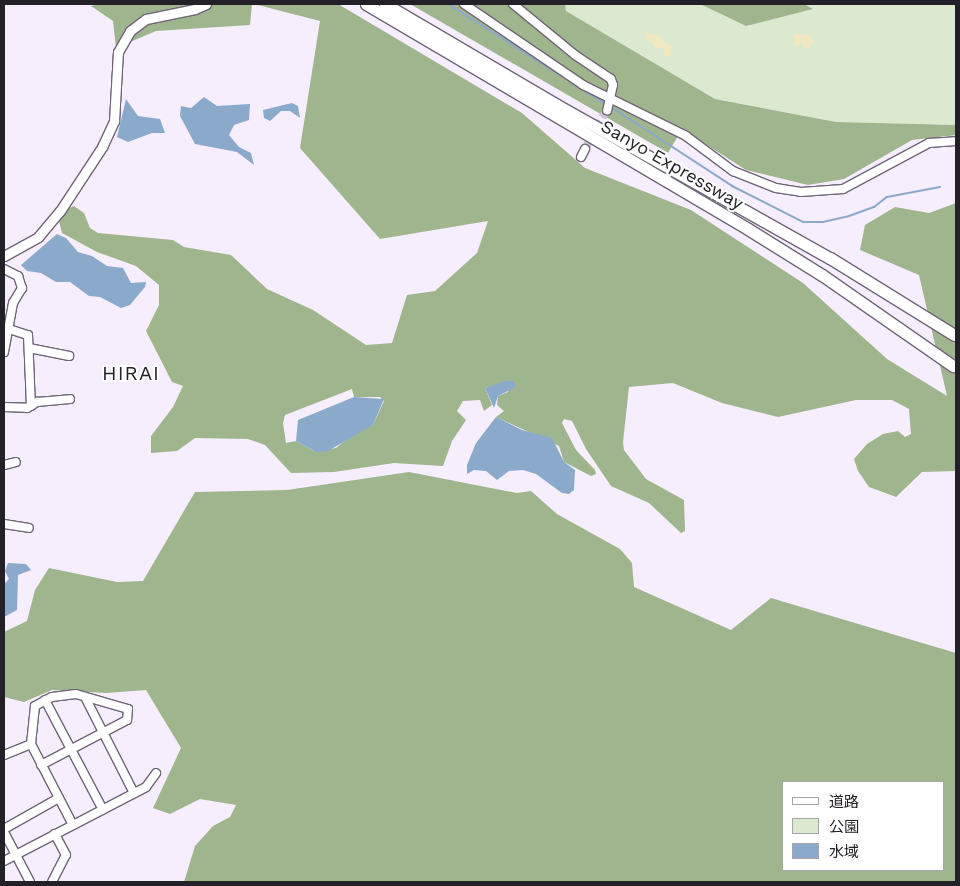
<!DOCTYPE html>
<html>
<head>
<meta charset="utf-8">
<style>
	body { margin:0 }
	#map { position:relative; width:960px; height:886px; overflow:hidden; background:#f6edfd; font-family:"Work Sans","Noto Sans JP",sans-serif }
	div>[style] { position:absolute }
	.green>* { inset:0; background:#dbe9d0 }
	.forest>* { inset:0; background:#9fb58d }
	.sand>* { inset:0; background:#f1e8c2 }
	.water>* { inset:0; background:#8ba9cb }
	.stream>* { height:2px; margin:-1px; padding:0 1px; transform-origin:1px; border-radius:1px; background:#8ba9cb }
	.minor-tunnel>* { height:8px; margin-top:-4px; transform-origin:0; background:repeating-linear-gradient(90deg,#ccc4d2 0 8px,transparent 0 12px) }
	.roads { filter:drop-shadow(1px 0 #6f6576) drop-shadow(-1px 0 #6f6576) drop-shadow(0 1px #6f6576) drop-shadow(0 -1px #6f6576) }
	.minor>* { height:8px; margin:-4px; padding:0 4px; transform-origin:4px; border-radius:4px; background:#fff }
	.major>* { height:9px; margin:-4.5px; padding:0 4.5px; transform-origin:4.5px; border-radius:4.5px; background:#fff }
	.highway>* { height:11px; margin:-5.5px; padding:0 5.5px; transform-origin:5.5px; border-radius:5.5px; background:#fff }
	span { translate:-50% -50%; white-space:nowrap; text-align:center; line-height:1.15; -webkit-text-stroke:4px #fefefe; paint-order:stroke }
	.street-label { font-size:18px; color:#242027 }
	.quarter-label { font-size:20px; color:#242027; letter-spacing:1px }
	.frame { position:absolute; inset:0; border:5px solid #242027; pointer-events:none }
	.legend { position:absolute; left:782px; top:781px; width:162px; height:90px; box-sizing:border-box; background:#fefefe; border:1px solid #a7a5a8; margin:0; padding:6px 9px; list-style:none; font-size:15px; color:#242027 }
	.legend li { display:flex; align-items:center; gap:10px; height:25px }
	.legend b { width:25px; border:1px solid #a7a5a8 }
</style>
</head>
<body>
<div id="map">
	<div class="green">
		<i style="clip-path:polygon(565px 4px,700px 4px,746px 26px,813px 9px,804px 4px,956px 4px,956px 125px,836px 122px,715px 99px,566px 11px)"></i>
	</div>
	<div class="forest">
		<i style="clip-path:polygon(98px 4px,252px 4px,250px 25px,156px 31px,116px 48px,113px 21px,91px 6px)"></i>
		<i style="clip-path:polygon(evenodd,254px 4px,338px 4px,522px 113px,585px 168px,691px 210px,803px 283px,887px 359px,947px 396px,919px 275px,860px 250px,865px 225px,895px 207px,929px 213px,956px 203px,956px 471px,922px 472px,896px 497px,869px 487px,858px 471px,854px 459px,867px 444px,883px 434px,898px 431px,905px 437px,911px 434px,909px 409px,892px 400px,856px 400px,778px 417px,722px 403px,673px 383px,629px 387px,623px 442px,624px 450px,646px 479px,684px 500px,685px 531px,681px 533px,649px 503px,611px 486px,586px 449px,572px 421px,564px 419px,562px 423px,576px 450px,595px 470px,596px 474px,591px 476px,564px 462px,559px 446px,496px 417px,504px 411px,497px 405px,498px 396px,508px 392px,512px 381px,485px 388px,492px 405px,484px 411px,480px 400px,463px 401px,457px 411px,466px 420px,452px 441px,443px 466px,394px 463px,334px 472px,291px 473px,265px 445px,248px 439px,195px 438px,177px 451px,151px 453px,151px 436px,173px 407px,183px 386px,172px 382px,146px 331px,159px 305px,159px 285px,136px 266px,97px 252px,62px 233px,59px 221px,67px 209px,74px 206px,84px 213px,90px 228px,98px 233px,173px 240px,184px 247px,231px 255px,267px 289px,313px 310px,366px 345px,392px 343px,407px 295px,435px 291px,477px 253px,488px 221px,380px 239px,300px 148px,320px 21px,254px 4px,352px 389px,354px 397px,380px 397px,384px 401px,373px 425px,353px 434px,336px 448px,314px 451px,296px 441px,286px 443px,283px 423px,285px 415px,352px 389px)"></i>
		<i style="clip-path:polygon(410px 4px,565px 4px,566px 11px,715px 99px,836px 122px,956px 125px,956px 135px,912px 140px,844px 179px,808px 185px,746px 170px,682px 129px,668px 153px)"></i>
		<i style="clip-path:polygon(700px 4px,804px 4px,813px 9px,746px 26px)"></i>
		<i style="clip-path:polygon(evenodd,409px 472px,517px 493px,531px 491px,557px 514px,620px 549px,632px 563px,634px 587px,731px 630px,771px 598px,956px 653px,956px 882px,184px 882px,195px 846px,213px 826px,230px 817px,236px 805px,200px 799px,170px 814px,153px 808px,181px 748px,146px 690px,106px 693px,52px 690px,24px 702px,4px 697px,4px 632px,27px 621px,35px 590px,49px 568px,117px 582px,143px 581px,195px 492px,287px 490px,409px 472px,784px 782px,944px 782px,944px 870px,784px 870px,784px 782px)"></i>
	</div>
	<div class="sand">
		<i style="clip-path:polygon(650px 33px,662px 37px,664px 43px,672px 46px,671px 56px,665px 56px,663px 48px,655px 48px,651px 41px,647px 41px,646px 34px)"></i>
		<i style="clip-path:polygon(793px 34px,810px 35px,814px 43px,805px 50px,801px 44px,795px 47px)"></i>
	</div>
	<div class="water">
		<i style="clip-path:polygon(204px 97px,217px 106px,250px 104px,249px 120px,234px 125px,229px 135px,239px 147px,251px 153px,254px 165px,237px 152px,195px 144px,180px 116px,181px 106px,191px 108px)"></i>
		<i style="clip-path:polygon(126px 99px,138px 116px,160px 119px,165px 133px,152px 133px,128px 142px,117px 137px)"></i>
		<i style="clip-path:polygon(292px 103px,298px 106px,300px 118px,290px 111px,281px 111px,270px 121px,264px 118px,263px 110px)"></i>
		<i style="clip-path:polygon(57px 234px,66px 238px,78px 252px,92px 256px,107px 266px,123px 268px,131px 283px,146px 282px,145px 287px,130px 305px,121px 308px,100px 297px,89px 296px,70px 282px,56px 282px,41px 273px,27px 271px,21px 265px)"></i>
		<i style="clip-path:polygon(505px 381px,514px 381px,516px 387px,498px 396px,494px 408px,485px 388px)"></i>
		<i style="clip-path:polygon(354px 397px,384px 399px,373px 425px,328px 451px,316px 452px,296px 441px,298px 420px)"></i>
		<i style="clip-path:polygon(496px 417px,522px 430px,552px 438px,564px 462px,575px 470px,574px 490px,569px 494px,562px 493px,536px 474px,523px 470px,509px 471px,497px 480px,486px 471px,474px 470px,467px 474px,467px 465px,476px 443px)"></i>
		<i style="clip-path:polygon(8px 563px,26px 564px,31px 570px,18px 575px,17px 610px,4px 617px,4px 584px,9px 579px,5px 571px)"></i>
	</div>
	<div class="stream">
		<i style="left:448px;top:4px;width:188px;rotate:32.4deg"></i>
		<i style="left:611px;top:107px;width:145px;rotate:33.1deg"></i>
		<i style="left:732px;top:186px;width:80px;rotate:26.9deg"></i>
		<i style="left:803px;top:222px;width:20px"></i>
		<i style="left:823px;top:222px;width:27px;rotate:-13deg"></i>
		<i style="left:849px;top:216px;width:27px;rotate:-20deg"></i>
		<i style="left:874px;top:207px;width:16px;rotate:-38deg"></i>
		<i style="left:887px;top:197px;width:54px;rotate:-10.7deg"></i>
	</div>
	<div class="minor-tunnel">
		<i style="left:585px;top:149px;width:45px;rotate:-60.6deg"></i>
	</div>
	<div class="roads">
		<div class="minor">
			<i style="left:464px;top:4px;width:144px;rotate:34.2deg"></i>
			<i style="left:583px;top:85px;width:115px;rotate:26.3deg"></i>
			<i style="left:686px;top:136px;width:59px;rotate:36.7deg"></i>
			<i style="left:733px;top:171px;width:46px;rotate:21.6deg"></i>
			<i style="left:776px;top:188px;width:25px;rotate:9deg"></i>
			<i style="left:801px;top:192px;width:42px;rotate:-4.1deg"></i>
			<i style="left:843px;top:189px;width:98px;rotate:-28.1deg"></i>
			<i style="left:929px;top:143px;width:27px;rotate:-4deg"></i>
			<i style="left:513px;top:4px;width:80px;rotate:39.4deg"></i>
			<i style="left:575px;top:55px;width:43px;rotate:33.7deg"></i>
			<i style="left:611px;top:79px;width:6px;rotate:72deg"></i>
			<i style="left:613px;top:85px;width:26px;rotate:103deg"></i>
			<i style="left:581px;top:157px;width:9px;rotate:-63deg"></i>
			<i style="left:4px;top:269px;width:16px;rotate:27deg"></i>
			<i style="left:18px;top:276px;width:13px;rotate:72deg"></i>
			<i style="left:22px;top:288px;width:17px;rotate:121deg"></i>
			<i style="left:13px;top:303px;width:50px;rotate:100.4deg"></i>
			<i style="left:9px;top:329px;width:20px;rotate:18deg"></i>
			<i style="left:28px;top:335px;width:71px;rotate:87.6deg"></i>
			<i style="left:29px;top:348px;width:41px;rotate:11.3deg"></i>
			<i style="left:4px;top:407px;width:23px;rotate:2deg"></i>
			<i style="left:27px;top:408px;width:12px;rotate:-31deg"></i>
			<i style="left:37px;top:402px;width:33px;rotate:-5deg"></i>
			<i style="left:4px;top:465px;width:12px;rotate:-14deg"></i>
			<i style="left:4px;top:524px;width:25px;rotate:9deg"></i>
			<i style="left:85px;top:697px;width:108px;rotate:63deg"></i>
			<i style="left:45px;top:700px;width:124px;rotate:62.2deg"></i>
			<i style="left:31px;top:744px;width:91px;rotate:62.6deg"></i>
			<i style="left:4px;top:755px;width:29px;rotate:-22deg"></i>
			<i style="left:31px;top:744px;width:38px;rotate:-84deg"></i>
			<i style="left:35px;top:706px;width:19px;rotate:-28deg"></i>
			<i style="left:52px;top:697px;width:24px;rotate:-7deg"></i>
			<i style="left:76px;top:694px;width:54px;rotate:16.1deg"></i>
			<i style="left:128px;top:709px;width:11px;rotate:95deg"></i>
			<i style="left:127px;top:720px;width:97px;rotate:152.4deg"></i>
			<i style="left:4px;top:829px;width:63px;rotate:-29.4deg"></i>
			<i style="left:4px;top:832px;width:56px;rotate:62.5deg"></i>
			<i style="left:4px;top:861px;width:160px;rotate:-27.5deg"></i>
			<i style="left:146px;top:787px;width:17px;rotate:-54deg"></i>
			<i style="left:52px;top:882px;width:30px;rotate:-63deg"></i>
			<i style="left:66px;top:855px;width:24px;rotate:-118deg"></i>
		</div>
		<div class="major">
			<i style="left:4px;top:256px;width:39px;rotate:-29deg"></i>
			<i style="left:38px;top:237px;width:34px;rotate:-50deg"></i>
			<i style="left:60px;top:211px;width:77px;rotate:-56.7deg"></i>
			<i style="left:102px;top:147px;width:29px;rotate:-65deg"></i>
			<i style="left:114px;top:121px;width:69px;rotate:-86.7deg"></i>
			<i style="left:118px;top:52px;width:24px;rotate:-60deg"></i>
			<i style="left:130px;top:31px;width:20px;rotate:-37deg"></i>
			<i style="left:146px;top:19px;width:50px;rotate:-11.5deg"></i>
			<i style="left:195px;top:9px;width:12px;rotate:-24deg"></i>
		</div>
		<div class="highway">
			<i style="left:366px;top:4px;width:443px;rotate:30.5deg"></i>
			<i style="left:748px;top:229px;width:87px;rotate:31.9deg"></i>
			<i style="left:822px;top:275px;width:160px;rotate:34.8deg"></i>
			<i style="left:385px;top:4px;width:199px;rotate:30.4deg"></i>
			<i style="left:557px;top:105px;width:313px;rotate:29.3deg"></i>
			<i style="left:830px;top:258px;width:146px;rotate:31.8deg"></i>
		</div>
	</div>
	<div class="street-label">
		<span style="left:672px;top:165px;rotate:30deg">Sanyo Expressway</span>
	</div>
	<div class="quarter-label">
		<span style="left:131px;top:373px">HIRAI</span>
	</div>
	<div class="frame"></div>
	<ul class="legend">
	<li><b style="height:6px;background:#fff"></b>道路</li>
	<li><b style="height:14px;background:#dbe9d0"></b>公園</li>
	<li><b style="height:14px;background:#8ba9cb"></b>水域</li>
	</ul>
</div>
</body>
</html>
